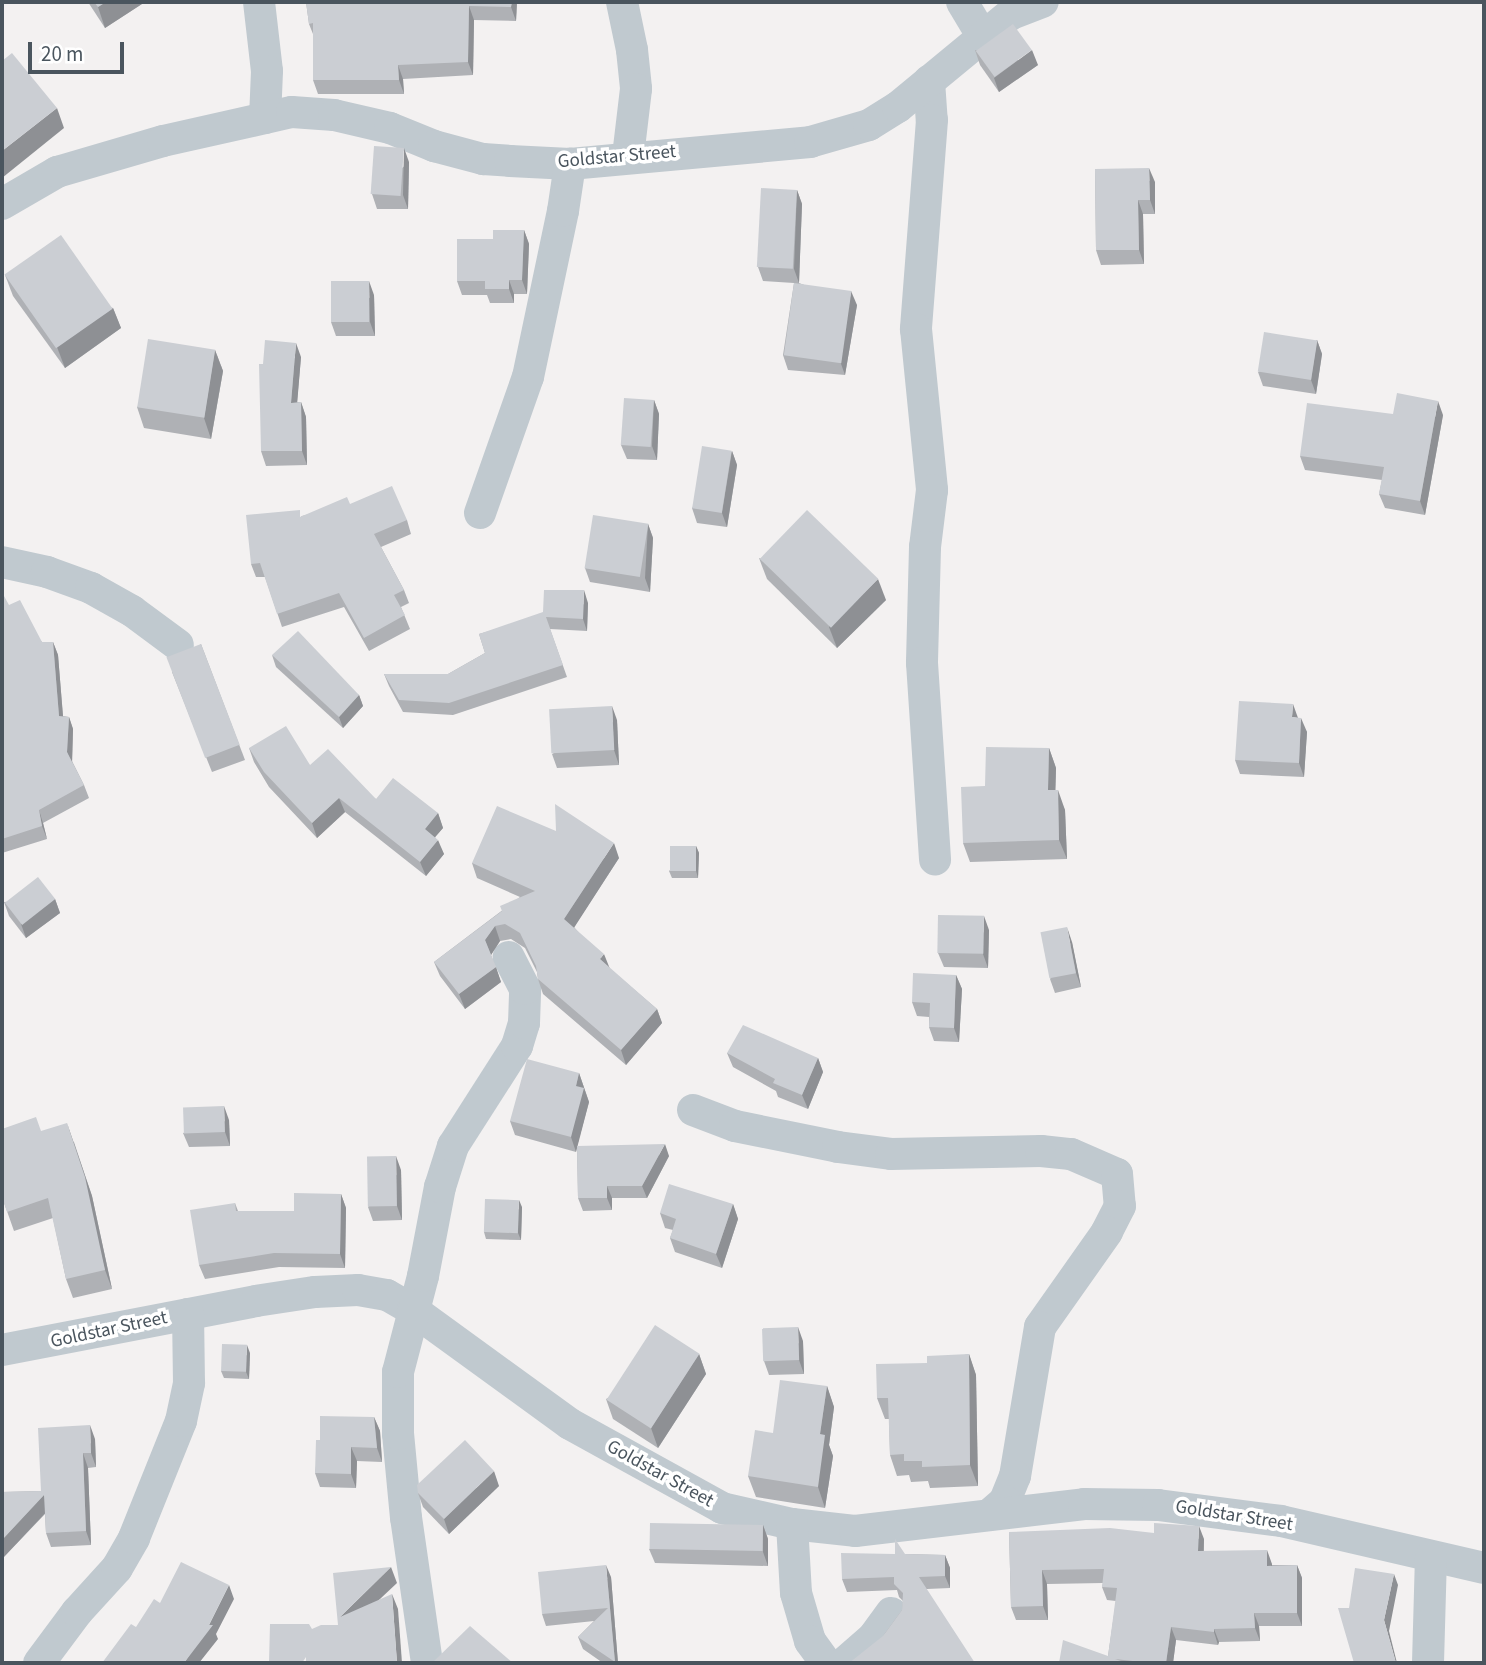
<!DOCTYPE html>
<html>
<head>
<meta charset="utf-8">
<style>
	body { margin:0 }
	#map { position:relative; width:1486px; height:1665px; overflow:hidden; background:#f3f1f1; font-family:"Source Sans 3",sans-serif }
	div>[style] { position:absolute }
	.street>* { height:32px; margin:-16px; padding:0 16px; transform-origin:16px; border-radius:16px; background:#c0c9cf }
	.wall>* { inset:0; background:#afb1b5 }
	.shaded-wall>* { inset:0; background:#8e9094 }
	.building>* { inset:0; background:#cbced3; transform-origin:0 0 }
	span { translate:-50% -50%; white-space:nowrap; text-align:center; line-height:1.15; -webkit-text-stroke:7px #fff; paint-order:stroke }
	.street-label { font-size:19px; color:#4a555e }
	.frame { position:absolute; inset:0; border:4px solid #4a555e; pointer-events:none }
	.scale { position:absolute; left:28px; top:42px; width:96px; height:32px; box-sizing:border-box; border:4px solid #4a555e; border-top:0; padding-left:9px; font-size:21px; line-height:24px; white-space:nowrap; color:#4a555e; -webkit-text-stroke:5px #fff; paint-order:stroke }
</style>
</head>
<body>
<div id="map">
	<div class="street">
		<i style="left:259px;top:2px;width:69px;rotate:83.4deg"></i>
		<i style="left:267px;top:71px;width:47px;rotate:92.4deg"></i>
		<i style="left:622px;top:2px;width:49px;rotate:78.2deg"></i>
		<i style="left:632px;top:50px;width:39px;rotate:84deg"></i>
		<i style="left:636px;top:89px;width:67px;rotate:96.8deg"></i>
		<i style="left:962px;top:2px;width:41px;rotate:59deg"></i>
		<i style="left:929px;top:81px;width:39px;rotate:86deg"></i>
		<i style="left:932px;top:120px;width:210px;rotate:94.4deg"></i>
		<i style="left:916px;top:329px;width:162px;rotate:84.3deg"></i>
		<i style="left:932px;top:490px;width:57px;rotate:97deg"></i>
		<i style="left:925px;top:547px;width:116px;rotate:91.5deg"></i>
		<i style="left:922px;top:663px;width:197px;rotate:86.2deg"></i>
		<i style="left:2px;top:204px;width:64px;rotate:-30.2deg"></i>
		<i style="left:57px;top:172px;width:110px;rotate:-16.3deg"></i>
		<i style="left:163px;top:141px;width:132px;rotate:-12.7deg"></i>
		<i style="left:292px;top:112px;width:42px;rotate:4.1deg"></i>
		<i style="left:334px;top:115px;width:57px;rotate:13.1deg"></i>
		<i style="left:390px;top:128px;width:48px;rotate:22.2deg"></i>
		<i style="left:434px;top:146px;width:51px;rotate:14.9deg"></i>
		<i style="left:483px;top:159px;width:27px;rotate:4deg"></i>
		<i style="left:510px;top:161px;width:60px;rotate:2.9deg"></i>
		<i style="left:570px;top:164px;width:241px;rotate:-5.2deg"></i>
		<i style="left:810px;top:142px;width:61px;rotate:-16.1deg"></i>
		<i style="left:869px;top:125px;width:34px;rotate:-32deg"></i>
		<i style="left:898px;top:107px;width:146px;rotate:-39.5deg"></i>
		<i style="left:1011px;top:14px;width:34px;rotate:-21deg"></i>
		<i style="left:480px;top:513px;width:144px;rotate:-70.6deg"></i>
		<i style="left:528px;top:377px;width:170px;rotate:-78.1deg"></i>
		<i style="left:563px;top:211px;width:48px;rotate:-81.5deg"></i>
		<i style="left:2px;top:562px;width:46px;rotate:12.5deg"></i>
		<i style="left:47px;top:572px;width:47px;rotate:20deg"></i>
		<i style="left:91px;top:588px;width:47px;rotate:29.3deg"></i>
		<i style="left:132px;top:611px;width:57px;rotate:36.5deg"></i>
		<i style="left:693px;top:1110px;width:45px;rotate:20.9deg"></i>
		<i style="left:735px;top:1126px;width:105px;rotate:11.5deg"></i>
		<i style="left:838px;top:1147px;width:53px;rotate:7.5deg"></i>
		<i style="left:891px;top:1154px;width:150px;rotate:-1.1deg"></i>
		<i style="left:1041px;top:1151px;width:30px;rotate:6deg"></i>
		<i style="left:1071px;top:1154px;width:50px;rotate:23.5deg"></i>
		<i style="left:1117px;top:1174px;width:32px;rotate:85deg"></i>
		<i style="left:1120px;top:1206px;width:29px;rotate:117deg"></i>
		<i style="left:1107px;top:1232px;width:116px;rotate:125.2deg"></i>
		<i style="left:1040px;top:1327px;width:151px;rotate:99.5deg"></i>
		<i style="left:1015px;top:1476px;width:27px;rotate:112deg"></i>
		<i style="left:1005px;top:1501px;width:21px;rotate:139deg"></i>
		<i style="left:2px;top:1350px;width:259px;rotate:-10.9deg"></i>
		<i style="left:256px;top:1301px;width:60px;rotate:-8.7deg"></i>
		<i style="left:315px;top:1292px;width:43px;rotate:-2.7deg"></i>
		<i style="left:358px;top:1290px;width:29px;rotate:10deg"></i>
		<i style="left:387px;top:1295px;width:30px;rotate:30deg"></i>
		<i style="left:413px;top:1310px;width:194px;rotate:36deg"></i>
		<i style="left:570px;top:1424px;width:174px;rotate:28.9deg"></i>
		<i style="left:722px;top:1508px;width:72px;rotate:12.9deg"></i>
		<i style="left:792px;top:1524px;width:63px;rotate:6.3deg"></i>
		<i style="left:855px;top:1531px;width:231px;rotate:-6.7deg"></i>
		<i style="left:1084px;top:1504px;width:74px;rotate:0.8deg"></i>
		<i style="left:1158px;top:1505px;width:124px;rotate:7.4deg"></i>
		<i style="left:1281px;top:1521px;width:208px;rotate:13deg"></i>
		<i style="left:792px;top:1524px;width:69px;rotate:86.7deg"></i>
		<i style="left:796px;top:1593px;width:50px;rotate:73.7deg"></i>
		<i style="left:810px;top:1641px;width:27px;rotate:54deg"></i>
		<i style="left:39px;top:1663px;width:64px;rotate:-53.3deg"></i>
		<i style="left:77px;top:1612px;width:59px;rotate:-47.7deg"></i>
		<i style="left:117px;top:1568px;width:34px;rotate:-60deg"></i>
		<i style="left:134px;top:1538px;width:126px;rotate:-68.1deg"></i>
		<i style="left:181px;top:1421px;width:39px;rotate:-78deg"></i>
		<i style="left:189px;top:1383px;width:69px;rotate:-90.8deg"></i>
		<i style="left:427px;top:1663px;width:147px;rotate:-98.2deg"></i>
		<i style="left:406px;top:1518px;width:84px;rotate:-95.4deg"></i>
		<i style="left:398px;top:1434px;width:62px;rotate:-90deg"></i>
		<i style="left:398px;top:1372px;width:99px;rotate:-75.4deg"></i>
		<i style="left:423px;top:1276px;width:91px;rotate:-79.2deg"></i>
		<i style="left:440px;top:1187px;width:43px;rotate:-72.4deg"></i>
		<i style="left:453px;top:1146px;width:119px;rotate:-57.4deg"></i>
		<i style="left:517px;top:1046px;width:24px;rotate:-73deg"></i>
		<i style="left:524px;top:1023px;width:34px;rotate:-88deg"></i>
		<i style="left:525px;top:989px;width:36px;rotate:-117deg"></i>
		<i style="left:844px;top:1663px;width:38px;rotate:-41deg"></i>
		<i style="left:873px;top:1638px;width:31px;rotate:-54deg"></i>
		<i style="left:1428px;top:1663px;width:106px;rotate:-88.4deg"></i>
	</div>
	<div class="wall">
		<i style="clip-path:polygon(88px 2px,145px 2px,105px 28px)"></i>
		<i style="clip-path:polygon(306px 2px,517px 2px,516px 21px,474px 20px,473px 75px,403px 79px,404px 94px,318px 94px,313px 80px,313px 34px,309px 24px)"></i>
		<i style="clip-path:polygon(975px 50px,1038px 65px,999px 92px,980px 65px)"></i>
		<i style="clip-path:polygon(409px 162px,408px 209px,377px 209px,372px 194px)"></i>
		<i style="clip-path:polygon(1095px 169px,1155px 182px,1155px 214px,1143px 214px,1144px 264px,1101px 265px,1096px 250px)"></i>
		<i style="clip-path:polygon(797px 190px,802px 204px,799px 283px,857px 305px,845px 375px,788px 370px,783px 355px,794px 283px,763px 281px,758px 267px)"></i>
		<i style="clip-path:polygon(524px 230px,529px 244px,527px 294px,514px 294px,514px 303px,490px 303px,487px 295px,462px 295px,457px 281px,493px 239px)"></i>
		<i style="clip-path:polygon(5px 275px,113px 308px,121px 328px,65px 368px,13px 296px)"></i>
		<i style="clip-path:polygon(374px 295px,375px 336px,336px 336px,331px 322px)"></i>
		<i style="clip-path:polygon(1317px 340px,1322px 354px,1316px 394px,1263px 386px,1258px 372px)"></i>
		<i style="clip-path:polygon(215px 350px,223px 371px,211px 439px,144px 428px,137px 407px)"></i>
		<i style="clip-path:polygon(301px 357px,297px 402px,301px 402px,306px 417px,307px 465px,266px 466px,261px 451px,263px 364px)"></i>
		<i style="clip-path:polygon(654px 400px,659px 414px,657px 460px,627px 459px,621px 445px)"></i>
		<i style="clip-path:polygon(1443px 415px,1425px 515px,1385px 508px,1379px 494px,1382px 480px,1305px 470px,1300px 456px)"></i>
		<i style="clip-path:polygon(732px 451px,737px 465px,727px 527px,697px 523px,692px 508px)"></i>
		<i style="clip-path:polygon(350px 504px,407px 520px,411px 534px,381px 547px,404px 590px,409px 603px,401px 607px,410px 629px,369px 651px,344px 607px,282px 627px,265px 577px,256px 577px,251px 564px,302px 516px)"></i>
		<i style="clip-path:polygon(648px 524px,653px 538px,650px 592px,590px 582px,585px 568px)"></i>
		<i style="clip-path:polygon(759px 558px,886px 600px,837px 648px,767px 579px)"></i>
		<i style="clip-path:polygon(588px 603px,587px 631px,550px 629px,567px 677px,453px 715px,403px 712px,389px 686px,384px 674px,448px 674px,485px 653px,479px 634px)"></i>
		<i style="clip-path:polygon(9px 605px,42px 642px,53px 642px,58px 655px,63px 716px,69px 717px,73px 729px,72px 761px,84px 785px,89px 798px,43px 823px,47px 839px,2px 853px,2px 734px)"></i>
		<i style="clip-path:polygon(201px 644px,245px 760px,212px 772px,172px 672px)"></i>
		<i style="clip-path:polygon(272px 655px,359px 695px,363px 706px,343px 728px,276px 667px)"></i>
		<i style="clip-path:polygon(1298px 718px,1307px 732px,1304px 777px,1240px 774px,1235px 760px)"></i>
		<i style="clip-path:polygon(617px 720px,619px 765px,557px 768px,552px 754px)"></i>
		<i style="clip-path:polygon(249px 748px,310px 765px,376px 799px,438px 813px,443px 828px,435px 837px,444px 854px,426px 876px,345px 812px,317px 838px,269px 787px,254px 762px)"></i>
		<i style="clip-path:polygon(1049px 748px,1056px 768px,1055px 790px,1065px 810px,1067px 859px,970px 862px,963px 843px,985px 786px)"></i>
		<i style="clip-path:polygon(696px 846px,699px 853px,698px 878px,672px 878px,669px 871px)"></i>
		<i style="clip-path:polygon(619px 858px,574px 927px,609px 968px,657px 1009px,662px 1023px,626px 1065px,543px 994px,538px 979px,537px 972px,525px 948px,511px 939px,500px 941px,491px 955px,501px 982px,465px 1009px,440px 976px,434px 962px,520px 897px,477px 878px,472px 863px)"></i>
		<i style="clip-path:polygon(55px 899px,60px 913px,26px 938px,9px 916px,4px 902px)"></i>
		<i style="clip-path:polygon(989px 930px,988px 968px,944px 967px,938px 953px)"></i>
		<i style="clip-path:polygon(1072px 942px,1081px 987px,1055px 993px,1050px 979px)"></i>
		<i style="clip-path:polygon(956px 975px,962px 989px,959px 1042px,934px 1041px,929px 1027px,929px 1017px,917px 1016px,912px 1002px)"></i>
		<i style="clip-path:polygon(727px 1053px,818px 1058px,823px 1072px,808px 1109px,778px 1097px,776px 1091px,733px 1067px)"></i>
		<i style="clip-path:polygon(579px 1073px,589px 1102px,577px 1146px,669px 1156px,647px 1198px,612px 1198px,612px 1210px,583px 1211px,578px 1198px,577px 1146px,576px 1152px,515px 1135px,510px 1121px)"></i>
		<i style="clip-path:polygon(229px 1120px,230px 1146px,189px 1147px,183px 1133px)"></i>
		<i style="clip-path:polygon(41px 1131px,74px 1142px,92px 1196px,112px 1289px,73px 1298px,66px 1279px,53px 1218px,14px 1231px,2px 1197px)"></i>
		<i style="clip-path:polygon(401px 1170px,402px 1220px,373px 1221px,368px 1207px)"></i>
		<i style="clip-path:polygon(341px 1194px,346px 1208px,345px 1268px,279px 1267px,205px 1279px,199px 1265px,235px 1203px,238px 1211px,294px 1211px)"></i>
		<i style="clip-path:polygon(733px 1204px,738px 1219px,722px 1268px,675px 1252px,670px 1238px,673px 1230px,665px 1228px,660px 1213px)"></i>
		<i style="clip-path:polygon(522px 1207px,521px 1240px,486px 1239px,484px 1232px)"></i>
		<i style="clip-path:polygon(803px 1341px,804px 1374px,769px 1375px,764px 1361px)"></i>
		<i style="clip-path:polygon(250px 1353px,249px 1379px,224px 1378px,221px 1371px)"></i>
		<i style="clip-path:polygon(699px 1354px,706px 1374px,658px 1448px,613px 1419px,606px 1399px)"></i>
		<i style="clip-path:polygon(969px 1354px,976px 1375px,978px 1486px,930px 1488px,928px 1481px,911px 1482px,909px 1475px,897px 1476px,890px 1455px,889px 1419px,885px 1419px,877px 1398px,927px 1363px)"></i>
		<i style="clip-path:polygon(827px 1386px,834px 1407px,829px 1445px,833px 1456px,825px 1508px,756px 1497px,748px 1476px)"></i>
		<i style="clip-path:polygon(374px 1417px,380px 1431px,382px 1462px,357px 1461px,356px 1488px,320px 1487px,315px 1473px,320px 1440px)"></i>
		<i style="clip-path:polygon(95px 1439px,96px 1467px,88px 1468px,91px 1545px,51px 1547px,46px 1533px,45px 1514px,2px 1559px,2px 1492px,41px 1491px)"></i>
		<i style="clip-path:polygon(499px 1486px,449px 1534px,423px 1507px,418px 1493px)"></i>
		<i style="clip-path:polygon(763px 1525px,768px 1539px,768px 1566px,655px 1563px,649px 1549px)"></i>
		<i style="clip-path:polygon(1009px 1532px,1204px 1539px,1204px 1551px,1272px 1564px,1272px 1565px,1297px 1565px,1302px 1578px,1302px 1626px,1259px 1626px,1260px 1641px,1219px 1642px,1218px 1645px,1176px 1640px,1173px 1663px,1059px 1663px,1108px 1656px,1116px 1601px,1107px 1600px,1102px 1587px,1103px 1583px,1047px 1584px,1048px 1620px,1016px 1620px,1011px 1607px)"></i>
		<i style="clip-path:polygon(905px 1554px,945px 1555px,950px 1568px,950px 1588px,927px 1589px,883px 1636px,902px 1610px,903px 1601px,899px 1597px,897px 1590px,847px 1592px,842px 1579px)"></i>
		<i style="clip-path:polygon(611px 1577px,618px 1663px,603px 1663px,583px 1649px,578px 1637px,594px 1621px,546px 1626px,542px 1614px)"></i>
	</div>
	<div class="shaded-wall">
		<i style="clip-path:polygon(106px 2px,145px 2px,105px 28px,98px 7px)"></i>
		<i style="clip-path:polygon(512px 2px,517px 2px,516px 21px,511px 7px)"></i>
		<i style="clip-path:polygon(469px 6px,474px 20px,473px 75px,468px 62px)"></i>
		<i style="clip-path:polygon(1032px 50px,1038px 65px,999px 92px,994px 78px)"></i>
		<i style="clip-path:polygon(398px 65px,403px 79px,404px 94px,399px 80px)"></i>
		<i style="clip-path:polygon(57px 108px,64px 128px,2px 178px,2px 151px)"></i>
		<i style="clip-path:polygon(404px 148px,409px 162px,408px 209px,403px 195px)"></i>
		<i style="clip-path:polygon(1149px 168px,1155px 182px,1155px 214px,1150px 200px)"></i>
		<i style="clip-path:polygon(797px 190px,802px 204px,799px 283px,794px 269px)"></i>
		<i style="clip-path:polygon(1138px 200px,1143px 214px,1144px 264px,1139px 250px)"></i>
		<i style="clip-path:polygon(524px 230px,529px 244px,527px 294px,522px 280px)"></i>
		<i style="clip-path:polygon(509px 280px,514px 294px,514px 303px,509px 289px)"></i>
		<i style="clip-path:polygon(369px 281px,374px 295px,375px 336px,370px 322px)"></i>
		<i style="clip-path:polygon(851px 291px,857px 305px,845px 375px,840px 361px)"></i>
		<i style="clip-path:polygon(113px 308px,121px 328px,65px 368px,57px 347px)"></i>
		<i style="clip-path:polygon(1317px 340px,1322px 354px,1316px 394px,1311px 380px)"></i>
		<i style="clip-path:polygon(296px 343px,301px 357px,296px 417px,291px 403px)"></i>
		<i style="clip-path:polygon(215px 350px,223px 371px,211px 439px,204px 418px)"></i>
		<i style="clip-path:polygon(654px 400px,659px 414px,657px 460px,652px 446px)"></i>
		<i style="clip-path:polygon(1438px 401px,1443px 415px,1425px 515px,1420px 501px)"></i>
		<i style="clip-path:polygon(301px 402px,306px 417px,307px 465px,302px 451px)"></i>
		<i style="clip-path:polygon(732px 451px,737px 465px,727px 527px,722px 513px)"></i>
		<i style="clip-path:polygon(648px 524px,653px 538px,650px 592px,645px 578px)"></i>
		<i style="clip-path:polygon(878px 579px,886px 600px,837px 648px,829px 627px)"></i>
		<i style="clip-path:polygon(584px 590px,588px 603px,587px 631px,583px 619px)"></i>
		<i style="clip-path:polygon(53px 642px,58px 655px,64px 729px,59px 716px)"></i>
		<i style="clip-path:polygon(359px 695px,363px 706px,343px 728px,339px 717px)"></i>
		<i style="clip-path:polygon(1293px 704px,1298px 718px,1292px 717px)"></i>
		<i style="clip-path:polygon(612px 706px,617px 720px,619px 765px,614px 750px)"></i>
		<i style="clip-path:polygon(69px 717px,73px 729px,72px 765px,67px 752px)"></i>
		<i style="clip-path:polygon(1301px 718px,1307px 732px,1304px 777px,1299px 763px)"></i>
		<i style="clip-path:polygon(1049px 748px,1056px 768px,1055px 810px,1048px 790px)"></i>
		<i style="clip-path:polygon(1058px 790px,1065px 810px,1067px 859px,1059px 840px)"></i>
		<i style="clip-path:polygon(339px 798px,345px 812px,317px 838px,312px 823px)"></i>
		<i style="clip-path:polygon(39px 810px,43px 823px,47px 839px,42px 826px)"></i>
		<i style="clip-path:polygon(438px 813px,443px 828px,430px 843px,425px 829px)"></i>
		<i style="clip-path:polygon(438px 840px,444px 854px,426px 876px,420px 862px)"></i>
		<i style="clip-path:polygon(614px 843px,619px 858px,570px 934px,564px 919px)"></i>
		<i style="clip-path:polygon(696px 846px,699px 853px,698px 878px,696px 871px)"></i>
		<i style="clip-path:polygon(55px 899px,60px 913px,26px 938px,21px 924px)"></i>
		<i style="clip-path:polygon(984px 916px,989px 930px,988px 968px,983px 954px)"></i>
		<i style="clip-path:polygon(495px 926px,500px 941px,491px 955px,485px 940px)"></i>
		<i style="clip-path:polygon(1067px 927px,1072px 942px,1081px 987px,1076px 973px)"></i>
		<i style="clip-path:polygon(604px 954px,610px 969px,600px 959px)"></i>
		<i style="clip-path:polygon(496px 967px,501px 982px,465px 1009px,459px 994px)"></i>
		<i style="clip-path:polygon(956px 975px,962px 989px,959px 1042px,954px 1028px)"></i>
		<i style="clip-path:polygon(657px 1009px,662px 1023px,626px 1065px,621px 1050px)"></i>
		<i style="clip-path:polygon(818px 1058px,823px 1072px,808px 1109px,802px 1095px)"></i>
		<i style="clip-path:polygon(579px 1073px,589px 1102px,576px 1152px,571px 1137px,576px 1086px)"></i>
		<i style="clip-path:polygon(224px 1106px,229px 1120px,230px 1146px,225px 1132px)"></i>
		<i style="clip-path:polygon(67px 1123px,92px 1196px,112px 1289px,105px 1270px)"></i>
		<i style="clip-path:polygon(665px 1144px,669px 1156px,647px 1198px,642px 1186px)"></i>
		<i style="clip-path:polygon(396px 1156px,401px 1170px,402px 1220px,397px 1206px)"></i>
		<i style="clip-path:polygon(607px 1186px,612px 1198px,612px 1210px,607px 1198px)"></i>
		<i style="clip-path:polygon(341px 1194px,346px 1208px,345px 1268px,340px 1254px)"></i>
		<i style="clip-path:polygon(519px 1200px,522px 1207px,521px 1240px,518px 1233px)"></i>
		<i style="clip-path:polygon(733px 1204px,738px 1219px,722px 1268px,716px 1254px)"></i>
		<i style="clip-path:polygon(798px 1327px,803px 1341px,804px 1374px,799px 1360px)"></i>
		<i style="clip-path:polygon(247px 1345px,250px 1353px,249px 1379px,246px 1372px)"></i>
		<i style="clip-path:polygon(699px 1354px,706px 1374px,658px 1448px,651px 1428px)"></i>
		<i style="clip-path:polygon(969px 1354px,976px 1375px,978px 1486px,970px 1465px)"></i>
		<i style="clip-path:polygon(827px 1386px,834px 1407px,829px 1445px,833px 1456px,825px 1508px,818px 1487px,820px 1434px)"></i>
		<i style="clip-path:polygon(374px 1417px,380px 1431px,382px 1462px,377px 1448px)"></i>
		<i style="clip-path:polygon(90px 1425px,95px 1439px,96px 1467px,91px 1453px)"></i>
		<i style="clip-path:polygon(351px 1447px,357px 1461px,356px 1488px,351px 1474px)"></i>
		<i style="clip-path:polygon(83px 1453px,88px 1468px,91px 1545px,86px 1531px)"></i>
		<i style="clip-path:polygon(494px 1471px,499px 1486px,449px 1534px,444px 1519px)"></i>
		<i style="clip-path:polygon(44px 1495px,49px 1509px,2px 1559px,2px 1540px)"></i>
		<i style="clip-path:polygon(763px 1525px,768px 1539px,768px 1566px,763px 1552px)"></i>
		<i style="clip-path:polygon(1199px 1526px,1204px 1539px,1203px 1565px,1198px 1551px)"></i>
		<i style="clip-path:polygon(1267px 1550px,1272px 1564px,1272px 1579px,1267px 1566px)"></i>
		<i style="clip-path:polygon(945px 1555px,950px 1568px,950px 1588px,945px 1576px)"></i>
		<i style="clip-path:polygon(606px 1565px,611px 1577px,618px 1663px,615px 1663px,615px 1662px)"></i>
		<i style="clip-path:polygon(1297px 1565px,1302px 1578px,1302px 1626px,1297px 1613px)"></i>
		<i style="clip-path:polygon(391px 1567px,397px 1583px,345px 1632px,340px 1617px)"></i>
		<i style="clip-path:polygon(1042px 1570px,1047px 1584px,1048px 1620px,1043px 1606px)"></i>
		<i style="clip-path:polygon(1394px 1574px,1398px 1585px,1389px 1631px,1397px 1663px,1396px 1663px,1384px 1620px)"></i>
		<i style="clip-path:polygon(229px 1585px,234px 1599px,216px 1634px,218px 1639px,199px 1663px,184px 1663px,209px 1625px)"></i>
		<i style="clip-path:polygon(392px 1594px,398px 1609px,402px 1663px,397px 1663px)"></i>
		<i style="clip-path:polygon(1254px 1613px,1259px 1626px,1260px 1641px,1255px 1628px)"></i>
		<i style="clip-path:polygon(1171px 1627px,1176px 1640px,1173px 1663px,1166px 1663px)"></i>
		<i style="clip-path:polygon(1214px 1629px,1219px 1642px,1218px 1645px,1214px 1632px)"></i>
	</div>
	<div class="building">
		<i style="clip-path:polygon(94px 2px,106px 2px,98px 7px)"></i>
		<i style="clip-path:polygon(306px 2px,512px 2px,511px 7px,469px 6px,468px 62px,398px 65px,399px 80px,313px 80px,313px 23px,309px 24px)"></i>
		<i style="left:1013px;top:24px;width:32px;height:46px;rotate:54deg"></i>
		<i style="clip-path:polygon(12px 53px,57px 108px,2px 151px,2px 61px)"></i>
		<i style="left:374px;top:146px;width:30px;height:48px;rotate:4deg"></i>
		<i style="clip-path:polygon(1149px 168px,1150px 200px,1138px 200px,1139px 250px,1096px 250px,1095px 169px)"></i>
		<i style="left:761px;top:188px;width:36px;height:79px;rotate:3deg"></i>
		<i style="clip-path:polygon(493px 230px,524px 230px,522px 280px,509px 280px,509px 289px,485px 289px,485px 281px,457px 281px,457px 239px,493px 239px)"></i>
		<i style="left:61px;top:235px;width:90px;height:69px;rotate:55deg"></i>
		<i style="left:331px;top:281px;width:38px;height:41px"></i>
		<i style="left:794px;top:283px;width:58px;height:73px;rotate:8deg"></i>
		<i style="left:1264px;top:332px;width:54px;height:40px;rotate:9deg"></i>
		<i style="left:148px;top:339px;width:68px;height:69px;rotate:9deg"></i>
		<i style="clip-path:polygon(265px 340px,296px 343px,291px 403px,301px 402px,302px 451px,261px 451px,259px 364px,263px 364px)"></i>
		<i style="clip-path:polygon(1397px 393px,1438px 401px,1420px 501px,1379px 494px,1384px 467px,1300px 456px,1307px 403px,1393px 414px)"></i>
		<i style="left:624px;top:398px;width:30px;height:47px;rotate:4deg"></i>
		<i style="left:702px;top:446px;width:30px;height:63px;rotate:9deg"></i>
		<i style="clip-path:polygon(392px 486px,407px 520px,374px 534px,404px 590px,394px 595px,405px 615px,364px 638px,339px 593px,277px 614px,260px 563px,251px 564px,246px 515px,300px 510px,300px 517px,347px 497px,350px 504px)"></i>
		<i style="left:807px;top:510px;width:99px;height:68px;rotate:44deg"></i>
		<i style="left:593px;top:515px;width:56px;height:54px;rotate:9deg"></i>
		<i style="clip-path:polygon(544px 590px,584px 590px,583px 619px,546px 617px,563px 665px,449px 703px,399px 700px,384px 674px,448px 674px,485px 653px,479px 634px,543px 612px)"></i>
		<i style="clip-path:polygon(4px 596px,9px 605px,20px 600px,42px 642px,53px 642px,59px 716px,69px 717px,67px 752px,84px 785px,39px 810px,42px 826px,2px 839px,2px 597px)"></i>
		<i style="clip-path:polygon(298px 631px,359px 695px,339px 717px,272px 655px)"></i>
		<i style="left:201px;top:644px;width:108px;height:37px;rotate:69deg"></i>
		<i style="clip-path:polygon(1239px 701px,1293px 704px,1292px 717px,1301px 718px,1299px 763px,1235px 760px)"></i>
		<i style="left:612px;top:706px;width:44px;height:63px;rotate:87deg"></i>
		<i style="clip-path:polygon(286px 726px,310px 765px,328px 749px,376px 799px,393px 778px,438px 813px,425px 829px,438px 840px,420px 862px,339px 798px,312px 823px,264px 772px,249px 748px)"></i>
		<i style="clip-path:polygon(986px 747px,1049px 748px,1048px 790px,1058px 790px,1059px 840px,963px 843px,961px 787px,985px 786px)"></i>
		<i style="clip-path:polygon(555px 804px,614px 843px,564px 919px,604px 954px,600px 959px,657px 1009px,621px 1050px,538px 979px,536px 966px,520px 933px,505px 924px,495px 926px,485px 940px,496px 967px,459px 994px,434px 962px,502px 911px,500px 906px,535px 891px,472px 863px,497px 806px,556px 831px)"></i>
		<i style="left:670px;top:846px;width:26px;height:25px"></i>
		<i style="left:38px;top:877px;width:28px;height:42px;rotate:52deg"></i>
		<i style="left:938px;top:915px;width:46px;height:38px;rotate:1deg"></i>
		<i style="left:1067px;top:927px;width:47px;height:27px;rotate:79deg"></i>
		<i style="clip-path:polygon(913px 973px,956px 975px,954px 1028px,929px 1027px,930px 1003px,912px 1002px)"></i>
		<i style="clip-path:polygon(743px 1025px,818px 1058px,802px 1095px,773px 1083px,775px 1079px,727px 1053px)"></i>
		<i style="clip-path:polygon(527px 1059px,579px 1073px,576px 1086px,584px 1088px,571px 1137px,510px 1121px)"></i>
		<i style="left:224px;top:1106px;width:26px;height:41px;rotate:88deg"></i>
		<i style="clip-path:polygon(36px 1117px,41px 1131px,67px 1123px,85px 1177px,105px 1270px,66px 1279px,48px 1198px,7px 1212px,2px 1197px,2px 1129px)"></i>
		<i style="clip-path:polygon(665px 1144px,642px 1186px,607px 1186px,607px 1198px,578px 1198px,577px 1146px)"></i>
		<i style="left:396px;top:1156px;width:50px;height:29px;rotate:89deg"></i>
		<i style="clip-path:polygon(669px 1184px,733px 1204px,716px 1254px,670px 1238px,676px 1219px,660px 1213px)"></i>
		<i style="clip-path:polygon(294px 1193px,341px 1194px,340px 1254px,274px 1253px,199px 1265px,190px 1210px,235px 1203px,236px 1211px,294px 1211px)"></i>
		<i style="left:485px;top:1199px;width:34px;height:33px;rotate:2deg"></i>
		<i style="left:655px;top:1325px;width:53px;height:89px;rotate:33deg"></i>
		<i style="left:798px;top:1327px;width:33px;height:36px;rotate:88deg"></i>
		<i style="left:222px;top:1344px;width:25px;height:27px;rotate:2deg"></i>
		<i style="clip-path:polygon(969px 1354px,970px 1465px,922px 1467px,922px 1461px,904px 1461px,904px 1454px,890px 1455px,888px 1398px,877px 1398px,876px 1364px,927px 1363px,927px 1356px)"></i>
		<i style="clip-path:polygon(780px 1380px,827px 1386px,820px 1434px,825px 1435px,818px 1487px,748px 1476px,755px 1430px,773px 1433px)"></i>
		<i style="clip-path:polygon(320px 1416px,374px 1417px,377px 1448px,351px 1447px,351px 1474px,315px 1473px,316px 1440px,320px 1440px)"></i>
		<i style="clip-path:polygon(90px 1425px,91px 1453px,83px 1453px,86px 1531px,46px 1533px,44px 1495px,2px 1540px,2px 1492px,41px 1491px,38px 1428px)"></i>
		<i style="clip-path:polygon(465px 1440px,494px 1471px,444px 1519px,418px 1493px,417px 1485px)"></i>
		<i style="left:650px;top:1523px;width:113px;height:26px;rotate:1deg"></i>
		<i style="clip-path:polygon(1154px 1523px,1199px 1526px,1198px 1551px,1267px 1550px,1267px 1566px,1297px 1565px,1297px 1613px,1254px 1613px,1255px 1628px,1214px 1629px,1214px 1632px,1171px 1627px,1166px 1663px,1150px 1663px,1115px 1659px,1121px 1661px,1121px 1663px,1059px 1663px,1063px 1640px,1108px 1656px,1117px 1588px,1102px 1587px,1104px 1569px,1042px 1570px,1043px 1606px,1011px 1607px,1009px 1532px,1110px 1528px,1154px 1533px)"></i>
		<i style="clip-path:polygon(895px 1539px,905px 1554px,945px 1555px,945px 1576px,919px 1577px,975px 1663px,849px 1663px,883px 1636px,902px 1610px,903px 1593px,894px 1584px,894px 1577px,842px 1579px,841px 1553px,895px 1554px)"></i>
		<i style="clip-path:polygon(181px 1562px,229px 1585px,209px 1625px,213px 1625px,184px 1663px,102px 1663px,131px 1624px,136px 1627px,154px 1599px,160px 1603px)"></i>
		<i style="clip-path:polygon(606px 1565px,615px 1662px,578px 1637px,608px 1608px,542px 1614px,538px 1572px)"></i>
		<i style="clip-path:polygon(391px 1567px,340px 1617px,392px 1594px,397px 1663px,306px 1663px,306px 1657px,302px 1663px,269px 1663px,270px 1624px,309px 1624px,312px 1629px,321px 1625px,338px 1625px,333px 1573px)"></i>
		<i style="clip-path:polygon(1355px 1568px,1394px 1574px,1384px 1620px,1396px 1663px,1354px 1663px,1338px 1608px,1349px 1608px)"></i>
		<i style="clip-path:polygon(470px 1626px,513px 1663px,432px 1663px)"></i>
	</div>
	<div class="street-label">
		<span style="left:617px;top:157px;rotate:-5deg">Goldstar Street</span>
		<span style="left:109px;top:1330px;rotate:-12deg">Goldstar Street</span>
		<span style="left:660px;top:1474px;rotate:29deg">Goldstar Street</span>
		<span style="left:1234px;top:1516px;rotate:9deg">Goldstar Street</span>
	</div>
	<div class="frame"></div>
	<div class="scale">20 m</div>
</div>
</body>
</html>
